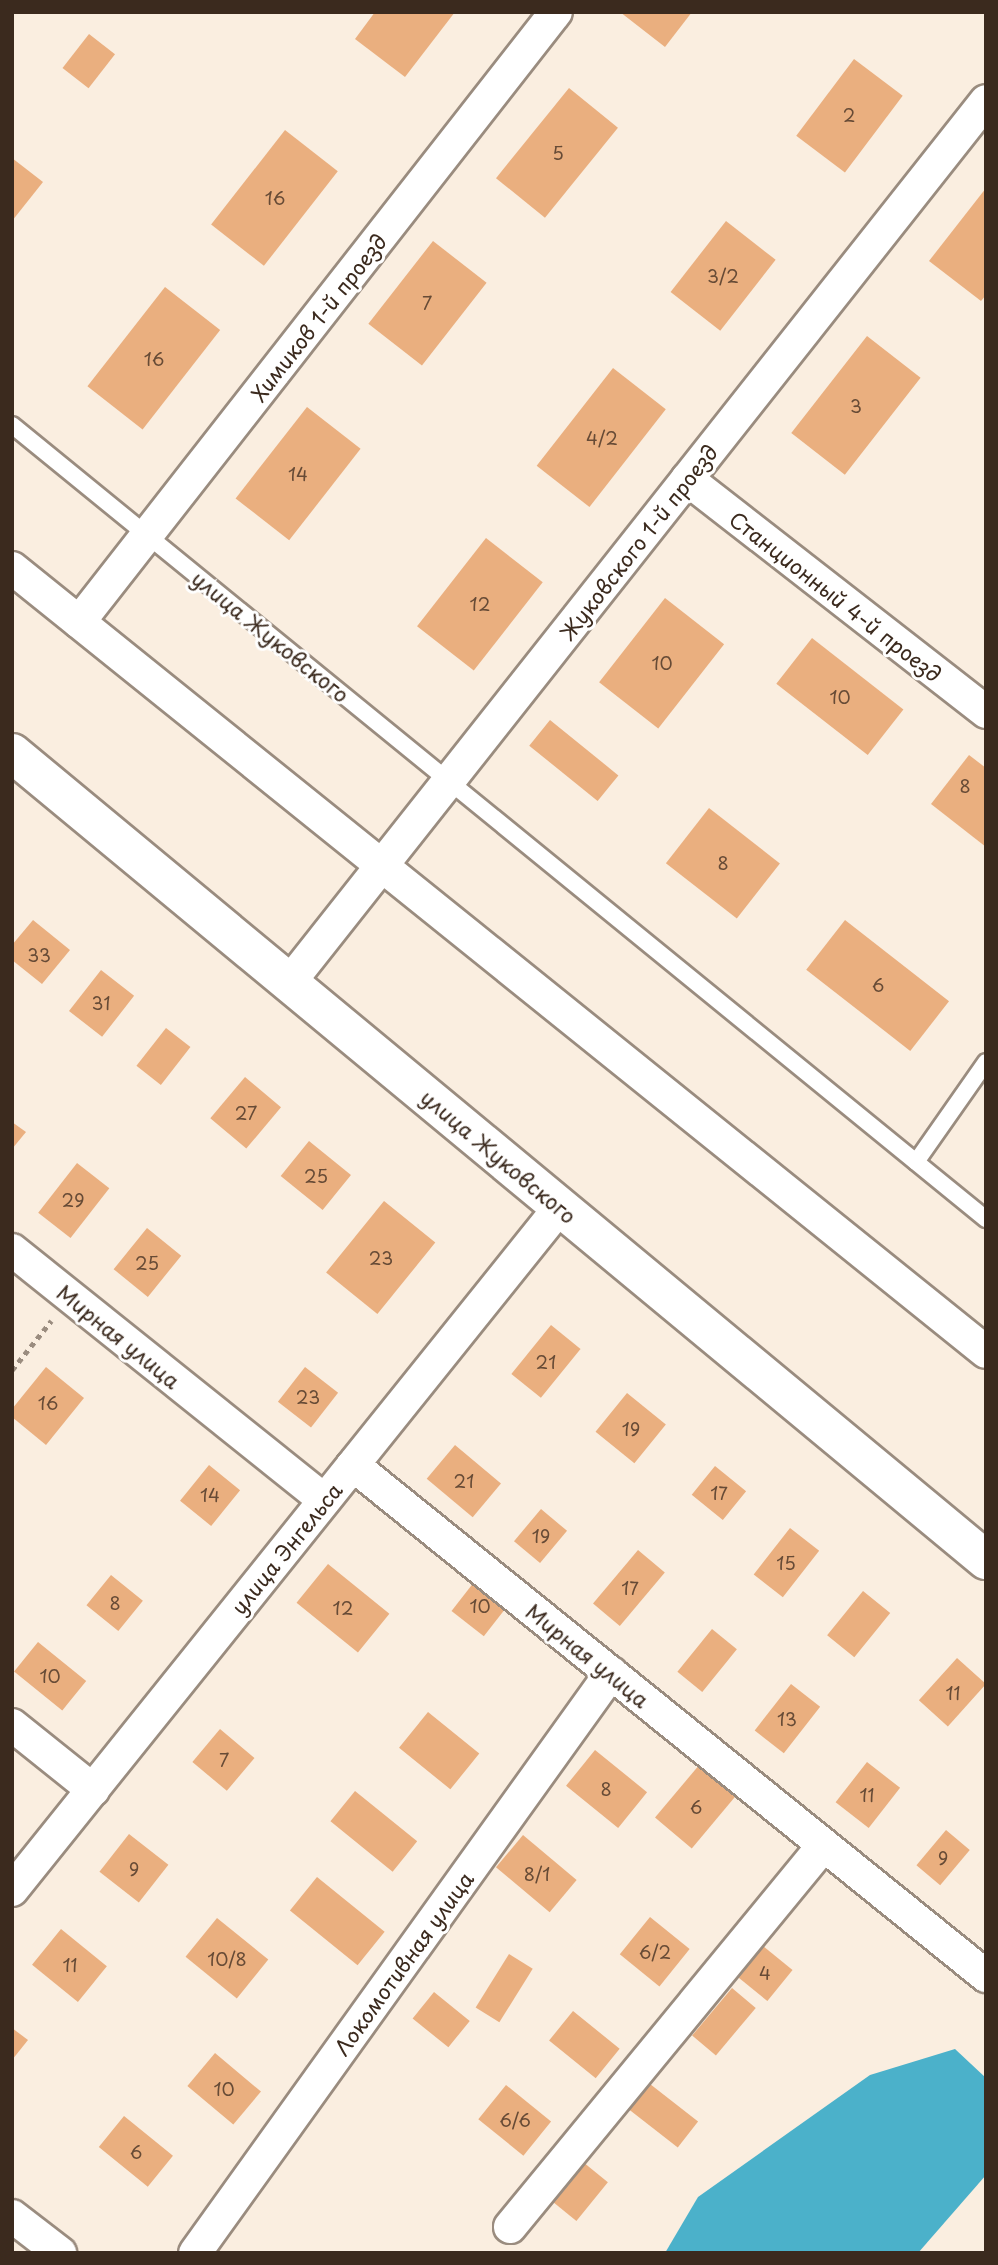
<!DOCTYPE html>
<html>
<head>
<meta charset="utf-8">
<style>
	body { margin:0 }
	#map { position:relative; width:998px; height:2265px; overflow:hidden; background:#faeee0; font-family:"Playpen Sans",sans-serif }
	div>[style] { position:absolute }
	.water>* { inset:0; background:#4bb1ca }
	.building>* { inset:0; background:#eaaf7f; transform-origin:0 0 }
	.path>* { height:4.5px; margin-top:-2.25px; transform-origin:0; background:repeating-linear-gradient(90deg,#9a8c7f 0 5px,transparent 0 10px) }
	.roads { filter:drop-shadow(2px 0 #9a8c7f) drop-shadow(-2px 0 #9a8c7f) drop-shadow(0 2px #9a8c7f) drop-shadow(0 -2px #9a8c7f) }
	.service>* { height:16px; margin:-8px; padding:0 8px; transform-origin:8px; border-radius:8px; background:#fff }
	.minor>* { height:32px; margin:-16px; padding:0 16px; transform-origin:16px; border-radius:16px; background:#fff }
	.tertiary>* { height:38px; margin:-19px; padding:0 19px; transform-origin:19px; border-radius:19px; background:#fff }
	span { translate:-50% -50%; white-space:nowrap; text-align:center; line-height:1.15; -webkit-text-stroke:6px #fff; paint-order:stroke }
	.number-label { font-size:18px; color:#674b36 }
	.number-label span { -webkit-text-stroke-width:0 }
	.street-label { font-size:21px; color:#3b2a1e }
	.frame { position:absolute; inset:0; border:14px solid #3b2a1e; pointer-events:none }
</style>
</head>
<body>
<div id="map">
	<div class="water">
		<i style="clip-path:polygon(955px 2049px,986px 2078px,986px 2175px,918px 2253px,665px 2253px,698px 2197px,870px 2075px)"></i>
	</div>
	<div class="building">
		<i style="clip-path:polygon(375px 12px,455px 12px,405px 77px,355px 39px)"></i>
		<i style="clip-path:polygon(620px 12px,692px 12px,665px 47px)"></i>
		<i style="left:89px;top:34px;width:33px;height:43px;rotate:38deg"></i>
		<i style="left:854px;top:59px;width:61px;height:96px;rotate:37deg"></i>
		<i style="left:569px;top:88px;width:63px;height:116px;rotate:39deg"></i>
		<i style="left:285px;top:130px;width:67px;height:120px;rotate:38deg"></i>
		<i style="clip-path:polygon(12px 158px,43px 182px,12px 221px)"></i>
		<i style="clip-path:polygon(986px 188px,986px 295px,981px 301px,929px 261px)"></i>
		<i style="left:726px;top:221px;width:63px;height:90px;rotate:38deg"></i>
		<i style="left:433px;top:241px;width:68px;height:105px;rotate:38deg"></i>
		<i style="left:165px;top:287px;width:70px;height:126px;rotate:38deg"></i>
		<i style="left:867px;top:336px;width:68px;height:123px;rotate:38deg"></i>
		<i style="left:613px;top:368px;width:67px;height:124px;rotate:38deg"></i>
		<i style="left:307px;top:407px;width:68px;height:116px;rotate:38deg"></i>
		<i style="left:486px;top:538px;width:72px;height:112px;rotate:38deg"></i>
		<i style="left:665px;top:598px;width:75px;height:107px;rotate:38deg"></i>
		<i style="left:812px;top:638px;width:116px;height:58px;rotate:38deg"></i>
		<i style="left:550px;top:720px;width:88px;height:33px;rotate:39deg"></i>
		<i style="clip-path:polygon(969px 755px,986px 768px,986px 847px,931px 804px)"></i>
		<i style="left:709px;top:808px;width:90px;height:70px;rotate:38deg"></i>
		<i style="clip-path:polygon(33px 920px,70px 950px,42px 984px,12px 960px,12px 945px)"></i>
		<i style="left:845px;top:920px;width:132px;height:63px;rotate:38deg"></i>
		<i style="left:101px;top:970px;width:42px;height:52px;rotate:38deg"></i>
		<i style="left:166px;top:1028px;width:31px;height:48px;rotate:38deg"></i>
		<i style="left:245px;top:1077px;width:47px;height:54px;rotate:40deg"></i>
		<i style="clip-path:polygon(12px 1122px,26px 1132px,12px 1149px)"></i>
		<i style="left:309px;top:1141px;width:54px;height:45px;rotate:39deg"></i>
		<i style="left:77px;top:1163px;width:41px;height:63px;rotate:38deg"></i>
		<i style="left:384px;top:1201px;width:66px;height:92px;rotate:39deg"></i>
		<i style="left:147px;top:1228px;width:44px;height:53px;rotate:39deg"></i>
		<i style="left:551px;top:1325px;width:38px;height:63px;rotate:39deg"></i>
		<i style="clip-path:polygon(46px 1367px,84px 1398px,46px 1445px,12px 1417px,12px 1409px)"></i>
		<i style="left:305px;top:1367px;width:42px;height:44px;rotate:38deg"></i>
		<i style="left:627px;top:1393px;width:50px;height:50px;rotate:39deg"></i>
		<i style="left:455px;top:1445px;width:60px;height:44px;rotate:40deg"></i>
		<i style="left:209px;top:1465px;width:40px;height:46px;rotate:39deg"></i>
		<i style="left:715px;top:1466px;width:40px;height:37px;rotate:39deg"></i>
		<i style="left:541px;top:1509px;width:34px;height:42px;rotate:40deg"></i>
		<i style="left:790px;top:1528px;width:37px;height:59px;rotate:38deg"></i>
		<i style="left:638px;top:1550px;width:35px;height:70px;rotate:40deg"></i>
		<i style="left:328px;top:1564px;width:79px;height:50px;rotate:39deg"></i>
		<i style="left:111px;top:1575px;width:41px;height:39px;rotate:39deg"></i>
		<i style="left:478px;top:1577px;width:41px;height:43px;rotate:38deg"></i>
		<i style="left:863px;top:1591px;width:35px;height:57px;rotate:39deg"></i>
		<i style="left:712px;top:1629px;width:32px;height:55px;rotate:39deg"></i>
		<i style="left:38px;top:1642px;width:62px;height:38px;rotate:39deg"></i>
		<i style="left:957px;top:1658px;width:39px;height:57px;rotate:42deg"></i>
		<i style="left:791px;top:1684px;width:37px;height:59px;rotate:38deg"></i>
		<i style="left:428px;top:1712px;width:66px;height:46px;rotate:39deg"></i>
		<i style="left:220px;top:1729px;width:45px;height:43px;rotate:40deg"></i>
		<i style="left:595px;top:1750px;width:67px;height:46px;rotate:39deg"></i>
		<i style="left:867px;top:1762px;width:42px;height:51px;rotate:38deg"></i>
		<i style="left:700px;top:1764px;width:48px;height:70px;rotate:40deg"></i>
		<i style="left:355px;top:1791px;width:80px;height:39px;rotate:39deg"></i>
		<i style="left:946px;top:1830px;width:31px;height:46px;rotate:40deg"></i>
		<i style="left:129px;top:1834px;width:50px;height:48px;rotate:38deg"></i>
		<i style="left:523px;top:1835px;width:70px;height:42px;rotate:40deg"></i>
		<i style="left:317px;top:1877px;width:87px;height:43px;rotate:39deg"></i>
		<i style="left:650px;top:1917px;width:51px;height:48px;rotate:39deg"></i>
		<i style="left:217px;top:1918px;width:66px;height:50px;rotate:39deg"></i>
		<i style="left:61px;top:1929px;width:59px;height:46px;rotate:39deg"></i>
		<i style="left:763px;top:1946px;width:38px;height:40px;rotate:39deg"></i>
		<i style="left:509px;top:1954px;width:28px;height:63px;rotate:32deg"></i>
		<i style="left:732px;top:1988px;width:31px;height:62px;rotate:40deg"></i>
		<i style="left:434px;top:1992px;width:46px;height:34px;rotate:39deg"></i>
		<i style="left:573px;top:2011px;width:60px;height:38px;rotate:39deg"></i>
		<i style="clip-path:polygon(12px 2028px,28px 2040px,12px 2060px)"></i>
		<i style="left:215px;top:2053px;width:60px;height:43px;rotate:40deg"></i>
		<i style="left:650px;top:2084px;width:61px;height:33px;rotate:38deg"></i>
		<i style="left:506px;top:2085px;width:58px;height:44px;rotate:39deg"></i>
		<i style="left:124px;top:2116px;width:63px;height:40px;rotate:39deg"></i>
		<i style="left:583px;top:2162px;width:32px;height:50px;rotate:39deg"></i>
	</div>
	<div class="path">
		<i style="left:12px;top:1370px;width:63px;rotate:-51.5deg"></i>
	</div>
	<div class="roads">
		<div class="service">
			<i style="left:12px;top:425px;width:1257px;rotate:39.19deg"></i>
			<i style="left:916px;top:1162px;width:122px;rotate:-55deg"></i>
		</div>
		<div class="minor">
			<i style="left:687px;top:479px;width:379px;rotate:37.9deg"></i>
			<i style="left:12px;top:568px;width:1250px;rotate:38.83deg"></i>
			<i style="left:79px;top:622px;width:774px;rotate:-51.98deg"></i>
			<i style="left:289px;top:983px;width:1124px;rotate:-51.68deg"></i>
			<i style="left:12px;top:1250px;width:400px;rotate:38.7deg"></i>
			<i style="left:353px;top:1465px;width:814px;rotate:38.91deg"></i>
			<i style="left:12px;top:1725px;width:104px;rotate:38.7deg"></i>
			<i style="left:12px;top:1890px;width:876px;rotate:-51.26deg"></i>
			<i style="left:12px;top:2216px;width:61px;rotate:37.6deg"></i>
			<i style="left:510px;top:2227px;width:494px;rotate:-50.6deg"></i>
			<i style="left:195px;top:2253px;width:714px;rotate:-54.35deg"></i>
		</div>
		<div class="tertiary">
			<i style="left:12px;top:753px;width:1265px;rotate:39.64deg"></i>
		</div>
	</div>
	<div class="number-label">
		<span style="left:849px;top:115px">2</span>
		<span style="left:558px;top:153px">5</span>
		<span style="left:275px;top:198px">16</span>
		<span style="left:723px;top:276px">3/2</span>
		<span style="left:427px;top:303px">7</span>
		<span style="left:154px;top:359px">16</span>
		<span style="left:856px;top:406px">3</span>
		<span style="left:602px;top:438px">4/2</span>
		<span style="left:298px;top:474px">14</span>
		<span style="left:480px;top:604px">12</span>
		<span style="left:662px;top:663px">10</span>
		<span style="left:840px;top:697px">10</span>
		<span style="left:965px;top:786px">8</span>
		<span style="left:723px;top:863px">8</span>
		<span style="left:39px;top:955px">33</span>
		<span style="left:878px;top:985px">6</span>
		<span style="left:101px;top:1003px">31</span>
		<span style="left:246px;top:1113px">27</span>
		<span style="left:316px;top:1176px">25</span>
		<span style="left:73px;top:1200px">29</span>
		<span style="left:381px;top:1258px">23</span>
		<span style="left:147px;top:1263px">25</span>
		<span style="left:546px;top:1362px">21</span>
		<span style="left:308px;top:1397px">23</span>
		<span style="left:48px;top:1403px">16</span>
		<span style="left:631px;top:1429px">19</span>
		<span style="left:464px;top:1481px">21</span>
		<span style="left:719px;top:1493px">17</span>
		<span style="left:210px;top:1495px">14</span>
		<span style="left:541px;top:1536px">19</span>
		<span style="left:786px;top:1563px">15</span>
		<span style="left:630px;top:1588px">17</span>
		<span style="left:115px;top:1603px">8</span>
		<span style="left:480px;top:1606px">10</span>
		<span style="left:343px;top:1608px">12</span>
		<span style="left:50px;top:1676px">10</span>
		<span style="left:953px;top:1693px">11</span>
		<span style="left:787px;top:1719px">13</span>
		<span style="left:224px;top:1760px">7</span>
		<span style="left:606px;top:1789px">8</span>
		<span style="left:867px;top:1795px">11</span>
		<span style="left:696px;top:1807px">6</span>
		<span style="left:943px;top:1858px">9</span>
		<span style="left:134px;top:1869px">9</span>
		<span style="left:537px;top:1874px">8/1</span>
		<span style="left:655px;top:1952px">6/2</span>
		<span style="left:227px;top:1959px">10/8</span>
		<span style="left:70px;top:1965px">11</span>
		<span style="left:765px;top:1973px">4</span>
		<span style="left:224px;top:2089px">10</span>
		<span style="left:515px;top:2120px">6/6</span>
		<span style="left:136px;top:2152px">6</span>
	</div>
	<div class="street-label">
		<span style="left:318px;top:317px;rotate:-52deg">Химиков 1-й проезд</span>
		<span style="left:638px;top:542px;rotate:-52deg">Жуковского 1-й проезд</span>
		<span style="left:836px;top:596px;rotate:38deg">Станционный 4-й проезд</span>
		<span style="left:271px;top:636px;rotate:39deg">улица Жуковского</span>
		<span style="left:499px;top:1156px;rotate:40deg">улица Жуковского</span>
		<span style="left:119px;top:1336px;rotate:39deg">Мирная улица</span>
		<span style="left:286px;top:1548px;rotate:-51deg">улица Энгельса</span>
		<span style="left:588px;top:1655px;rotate:39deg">Мирная улица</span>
		<span style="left:403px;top:1963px;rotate:-54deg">Локомотивная улица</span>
	</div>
	<div class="frame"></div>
</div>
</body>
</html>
